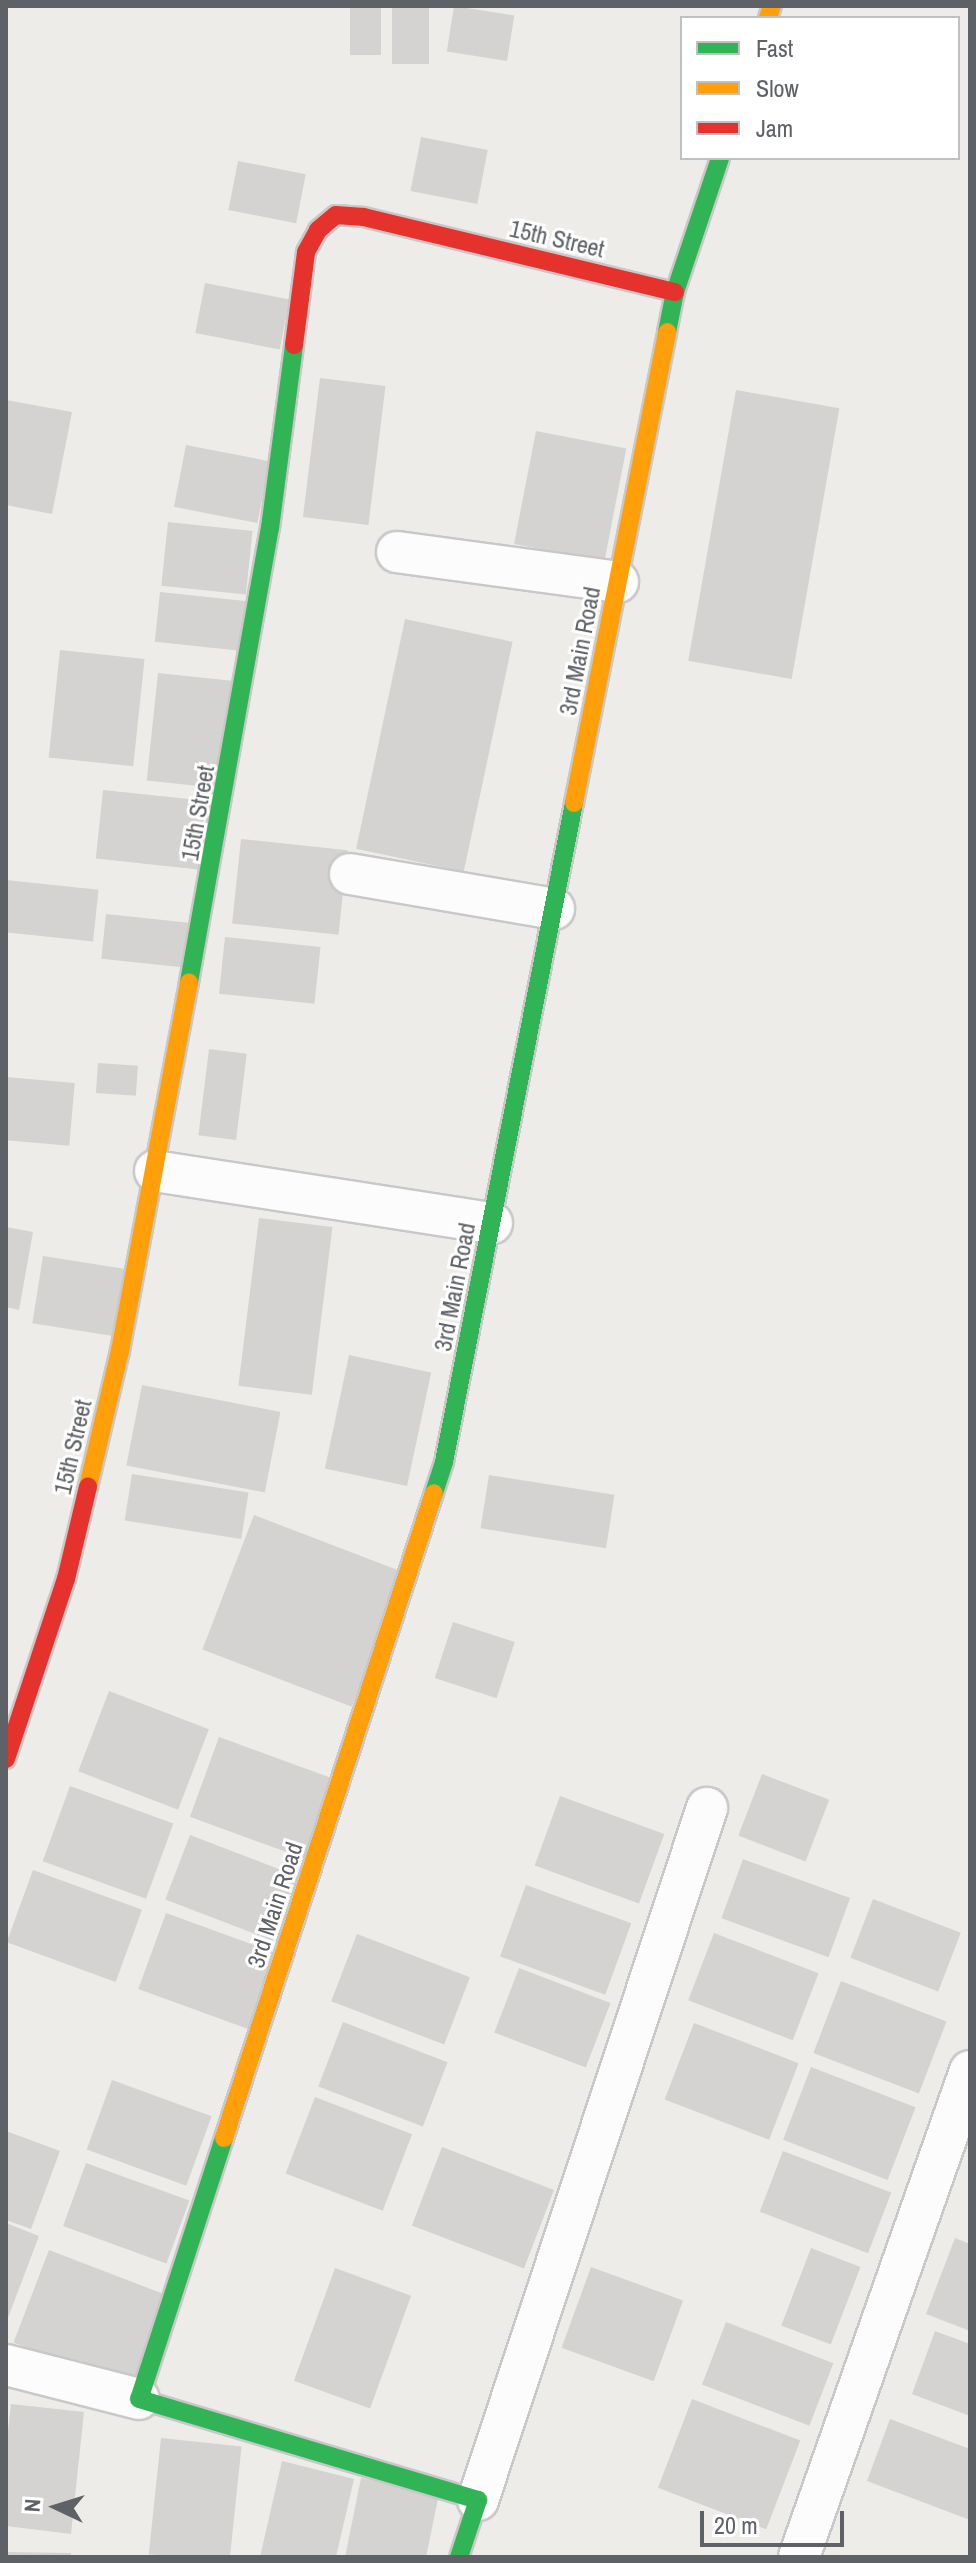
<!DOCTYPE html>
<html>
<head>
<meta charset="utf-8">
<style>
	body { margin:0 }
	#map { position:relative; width:976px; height:2563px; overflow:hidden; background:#edece8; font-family:"Archivo Narrow",sans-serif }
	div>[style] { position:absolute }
	.building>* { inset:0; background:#d4d3d1; transform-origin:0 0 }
	.roads { filter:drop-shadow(2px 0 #c8c8c8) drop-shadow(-2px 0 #c8c8c8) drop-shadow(0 2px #c8c8c8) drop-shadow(0 -2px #c8c8c8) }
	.street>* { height:40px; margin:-20px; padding:0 20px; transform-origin:20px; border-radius:20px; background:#fcfcfc }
	.fast>* { height:18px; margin:-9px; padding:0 9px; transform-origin:9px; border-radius:9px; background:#30b455 }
	.slow>* { height:18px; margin:-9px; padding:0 9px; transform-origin:9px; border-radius:9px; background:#ff9f0a }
	.jam>* { height:18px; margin:-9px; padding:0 9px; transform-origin:9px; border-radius:9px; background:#e5322d }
	span { translate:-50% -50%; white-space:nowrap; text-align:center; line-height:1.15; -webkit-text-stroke:6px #fff; paint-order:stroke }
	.street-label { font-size:24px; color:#5e6166 }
	.frame { position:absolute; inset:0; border:8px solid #5e6166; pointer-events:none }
	.legend { position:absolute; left:680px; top:16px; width:280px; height:144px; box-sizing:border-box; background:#fff; border:2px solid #bfc0c2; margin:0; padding:10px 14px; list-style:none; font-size:24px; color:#5e6166 }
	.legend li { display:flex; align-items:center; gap:16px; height:40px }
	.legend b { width:40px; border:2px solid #bfc0c2 }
	.north { position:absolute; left:16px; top:2467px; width:80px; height:80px; -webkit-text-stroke:6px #fff; paint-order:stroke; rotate:274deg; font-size:22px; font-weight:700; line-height:32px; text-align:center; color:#5e6166 }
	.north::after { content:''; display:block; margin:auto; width:28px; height:36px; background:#5e6166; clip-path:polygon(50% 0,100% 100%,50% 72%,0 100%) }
	.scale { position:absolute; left:700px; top:2511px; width:144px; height:36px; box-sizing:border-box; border:4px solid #5e6166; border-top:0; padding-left:10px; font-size:24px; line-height:28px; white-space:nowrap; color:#5e6166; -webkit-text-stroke:6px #fff; paint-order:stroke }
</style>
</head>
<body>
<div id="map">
	<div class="building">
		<i style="left:350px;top:6px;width:31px;height:49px"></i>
		<i style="left:392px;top:6px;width:37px;height:58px"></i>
		<i style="left:454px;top:6px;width:61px;height:46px;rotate:9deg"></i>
		<i style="left:421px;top:137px;width:68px;height:55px;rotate:11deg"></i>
		<i style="left:238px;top:161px;width:69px;height:50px;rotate:11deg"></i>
		<i style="left:205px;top:283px;width:86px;height:51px;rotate:11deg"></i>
		<i style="left:320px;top:378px;width:66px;height:140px;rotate:7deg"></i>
		<i style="left:736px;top:390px;width:105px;height:275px;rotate:10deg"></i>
		<i style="clip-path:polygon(6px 400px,72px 412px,52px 514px,6px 505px)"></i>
		<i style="left:536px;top:431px;width:92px;height:115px;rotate:11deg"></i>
		<i style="left:186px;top:445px;width:85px;height:63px;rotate:11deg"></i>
		<i style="left:168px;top:522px;width:85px;height:64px;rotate:6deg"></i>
		<i style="left:160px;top:592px;width:86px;height:50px;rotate:6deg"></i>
		<i style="left:405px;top:619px;width:110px;height:235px;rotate:12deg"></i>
		<i style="left:60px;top:650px;width:85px;height:108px;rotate:6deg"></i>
		<i style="left:158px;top:673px;width:74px;height:108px;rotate:6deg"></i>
		<i style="left:103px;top:790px;width:103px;height:69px;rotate:6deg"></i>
		<i style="left:241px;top:839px;width:107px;height:85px;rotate:6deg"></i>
		<i style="left:6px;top:880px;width:93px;height:52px;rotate:6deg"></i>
		<i style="left:106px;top:914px;width:86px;height:45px;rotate:6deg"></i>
		<i style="left:225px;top:937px;width:96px;height:57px;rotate:6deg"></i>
		<i style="left:209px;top:1049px;width:38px;height:87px;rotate:7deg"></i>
		<i style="left:98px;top:1063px;width:40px;height:30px;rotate:4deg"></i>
		<i style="left:6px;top:1077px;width:69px;height:63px;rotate:5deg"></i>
		<i style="left:259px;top:1218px;width:74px;height:169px;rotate:7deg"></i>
		<i style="clip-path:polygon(6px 1227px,33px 1232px,19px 1310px,6px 1307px)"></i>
		<i style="left:43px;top:1256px;width:85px;height:68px;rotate:9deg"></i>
		<i style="left:349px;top:1355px;width:84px;height:116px;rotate:12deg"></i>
		<i style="left:142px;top:1385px;width:141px;height:82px;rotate:11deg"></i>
		<i style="left:132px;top:1474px;width:118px;height:47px;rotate:9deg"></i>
		<i style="left:489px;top:1475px;width:127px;height:54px;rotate:9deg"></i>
		<i style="left:254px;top:1515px;width:160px;height:144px;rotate:21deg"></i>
		<i style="left:453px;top:1622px;width:65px;height:59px;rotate:18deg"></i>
		<i style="left:109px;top:1691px;width:107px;height:86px;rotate:21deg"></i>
		<i style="left:219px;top:1737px;width:124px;height:85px;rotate:20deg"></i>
		<i style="left:762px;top:1774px;width:72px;height:66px;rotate:21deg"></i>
		<i style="left:70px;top:1786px;width:110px;height:80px;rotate:20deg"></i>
		<i style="left:560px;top:1796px;width:111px;height:74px;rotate:20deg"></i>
		<i style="left:190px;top:1835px;width:115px;height:69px;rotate:21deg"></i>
		<i style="left:743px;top:1859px;width:114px;height:63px;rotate:20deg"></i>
		<i style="left:33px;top:1870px;width:116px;height:77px;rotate:20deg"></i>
		<i style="left:526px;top:1885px;width:112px;height:76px;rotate:20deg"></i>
		<i style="left:873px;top:1899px;width:94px;height:63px;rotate:21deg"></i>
		<i style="left:166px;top:1913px;width:119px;height:81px;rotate:20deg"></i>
		<i style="left:714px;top:1933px;width:112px;height:72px;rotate:21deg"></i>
		<i style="left:357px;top:1934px;width:121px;height:72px;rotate:21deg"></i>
		<i style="left:519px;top:1968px;width:98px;height:69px;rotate:21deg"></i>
		<i style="left:841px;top:1981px;width:113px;height:77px;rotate:21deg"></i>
		<i style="left:343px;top:2022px;width:112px;height:69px;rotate:21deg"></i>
		<i style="left:694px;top:2023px;width:112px;height:82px;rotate:21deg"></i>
		<i style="left:811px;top:2067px;width:112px;height:78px;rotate:21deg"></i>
		<i style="left:112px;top:2080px;width:106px;height:74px;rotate:20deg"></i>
		<i style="left:315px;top:2097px;width:104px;height:82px;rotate:21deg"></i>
		<i style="clip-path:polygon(6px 2131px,60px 2151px,31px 2229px,6px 2220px)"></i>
		<i style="left:442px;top:2147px;width:120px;height:84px;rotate:21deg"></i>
		<i style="left:783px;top:2151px;width:116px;height:65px;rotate:21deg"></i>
		<i style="left:86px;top:2163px;width:110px;height:67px;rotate:20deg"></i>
		<i style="clip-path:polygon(6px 2223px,39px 2236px,6px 2323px)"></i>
		<i style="clip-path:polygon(955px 2238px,970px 2244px,970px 2331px,926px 2314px)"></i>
		<i style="left:811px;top:2248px;width:53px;height:83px;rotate:21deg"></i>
		<i style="left:49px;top:2250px;width:125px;height:99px;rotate:21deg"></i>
		<i style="left:591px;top:2267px;width:98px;height:86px;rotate:20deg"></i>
		<i style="left:335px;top:2268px;width:81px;height:120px;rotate:20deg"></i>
		<i style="left:726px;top:2322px;width:115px;height:67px;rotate:21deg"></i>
		<i style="clip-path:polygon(935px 2331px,970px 2344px,970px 2416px,912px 2394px)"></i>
		<i style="left:692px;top:2399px;width:116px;height:95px;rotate:21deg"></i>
		<i style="clip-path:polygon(11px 2404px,84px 2412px,71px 2534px,6px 2526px,6px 2450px)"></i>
		<i style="clip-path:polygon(890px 2419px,970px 2449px,970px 2520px,867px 2481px)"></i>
		<i style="left:161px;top:2438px;width:81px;height:117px;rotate:6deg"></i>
		<i style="clip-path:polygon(282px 2461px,354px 2479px,336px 2557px,260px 2557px)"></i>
		<i style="clip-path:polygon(361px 2478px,439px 2494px,426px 2557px,345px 2557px)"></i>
		<i style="clip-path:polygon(6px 2552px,71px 2553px,71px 2557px,6px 2557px)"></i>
	</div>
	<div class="roads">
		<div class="street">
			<i style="left:397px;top:552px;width:223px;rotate:7.7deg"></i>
			<i style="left:350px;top:874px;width:207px;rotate:9.7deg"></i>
			<i style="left:155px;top:1171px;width:341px;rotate:8.8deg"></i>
			<i style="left:6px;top:2365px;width:137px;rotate:14.3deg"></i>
			<i style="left:478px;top:2500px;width:729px;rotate:-71.69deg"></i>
			<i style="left:799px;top:2557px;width:515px;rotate:-70.62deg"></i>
		</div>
		<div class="fast">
			<i style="left:667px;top:332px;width:41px;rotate:-78.7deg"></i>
			<i style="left:675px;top:292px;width:141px;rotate:-71.4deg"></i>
			<i style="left:189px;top:982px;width:461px;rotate:-79.9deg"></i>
			<i style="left:270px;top:528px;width:185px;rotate:-82.5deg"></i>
			<i style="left:434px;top:1493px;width:33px;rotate:-72deg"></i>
			<i style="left:444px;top:1462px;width:672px;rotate:-78.84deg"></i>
			<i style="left:224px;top:2138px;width:274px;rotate:108deg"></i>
			<i style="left:139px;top:2399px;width:354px;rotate:16.6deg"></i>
			<i style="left:478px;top:2500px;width:60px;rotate:108.4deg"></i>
		</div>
		<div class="slow">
			<i style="left:768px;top:18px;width:13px;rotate:-72deg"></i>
			<i style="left:574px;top:803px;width:480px;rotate:-78.8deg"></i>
			<i style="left:88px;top:1487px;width:140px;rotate:-76.8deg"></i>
			<i style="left:120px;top:1351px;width:375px;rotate:-79.4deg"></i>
			<i style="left:224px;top:2138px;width:678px;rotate:-71.97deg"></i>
		</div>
		<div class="jam">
			<i style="left:294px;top:345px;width:94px;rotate:-82.6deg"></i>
			<i style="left:306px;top:252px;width:25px;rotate:-61deg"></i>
			<i style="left:318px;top:230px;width:23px;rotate:-40deg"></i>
			<i style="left:336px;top:215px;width:28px;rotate:4deg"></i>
			<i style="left:364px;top:217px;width:320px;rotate:13.6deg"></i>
			<i style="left:6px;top:1759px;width:190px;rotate:-71.6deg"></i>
			<i style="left:66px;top:1579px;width:95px;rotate:-76.6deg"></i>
		</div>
	</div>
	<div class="street-label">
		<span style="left:557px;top:239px;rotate:13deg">15th Street</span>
		<span style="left:580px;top:651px;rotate:-79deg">3rd Main Road</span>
		<span style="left:198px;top:813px;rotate:-80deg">15th Street</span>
		<span style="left:455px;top:1287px;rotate:-79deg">3rd Main Road</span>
		<span style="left:73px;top:1447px;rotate:-77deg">15th Street</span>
		<span style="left:275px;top:1905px;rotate:-72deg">3rd Main Road</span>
	</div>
	<div class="frame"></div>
	<ul class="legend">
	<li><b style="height:10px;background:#30b455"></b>Fast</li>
	<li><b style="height:10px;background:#ff9f0a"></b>Slow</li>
	<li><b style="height:10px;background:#e5322d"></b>Jam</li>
	</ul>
	<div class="north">N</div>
	<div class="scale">20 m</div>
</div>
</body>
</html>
